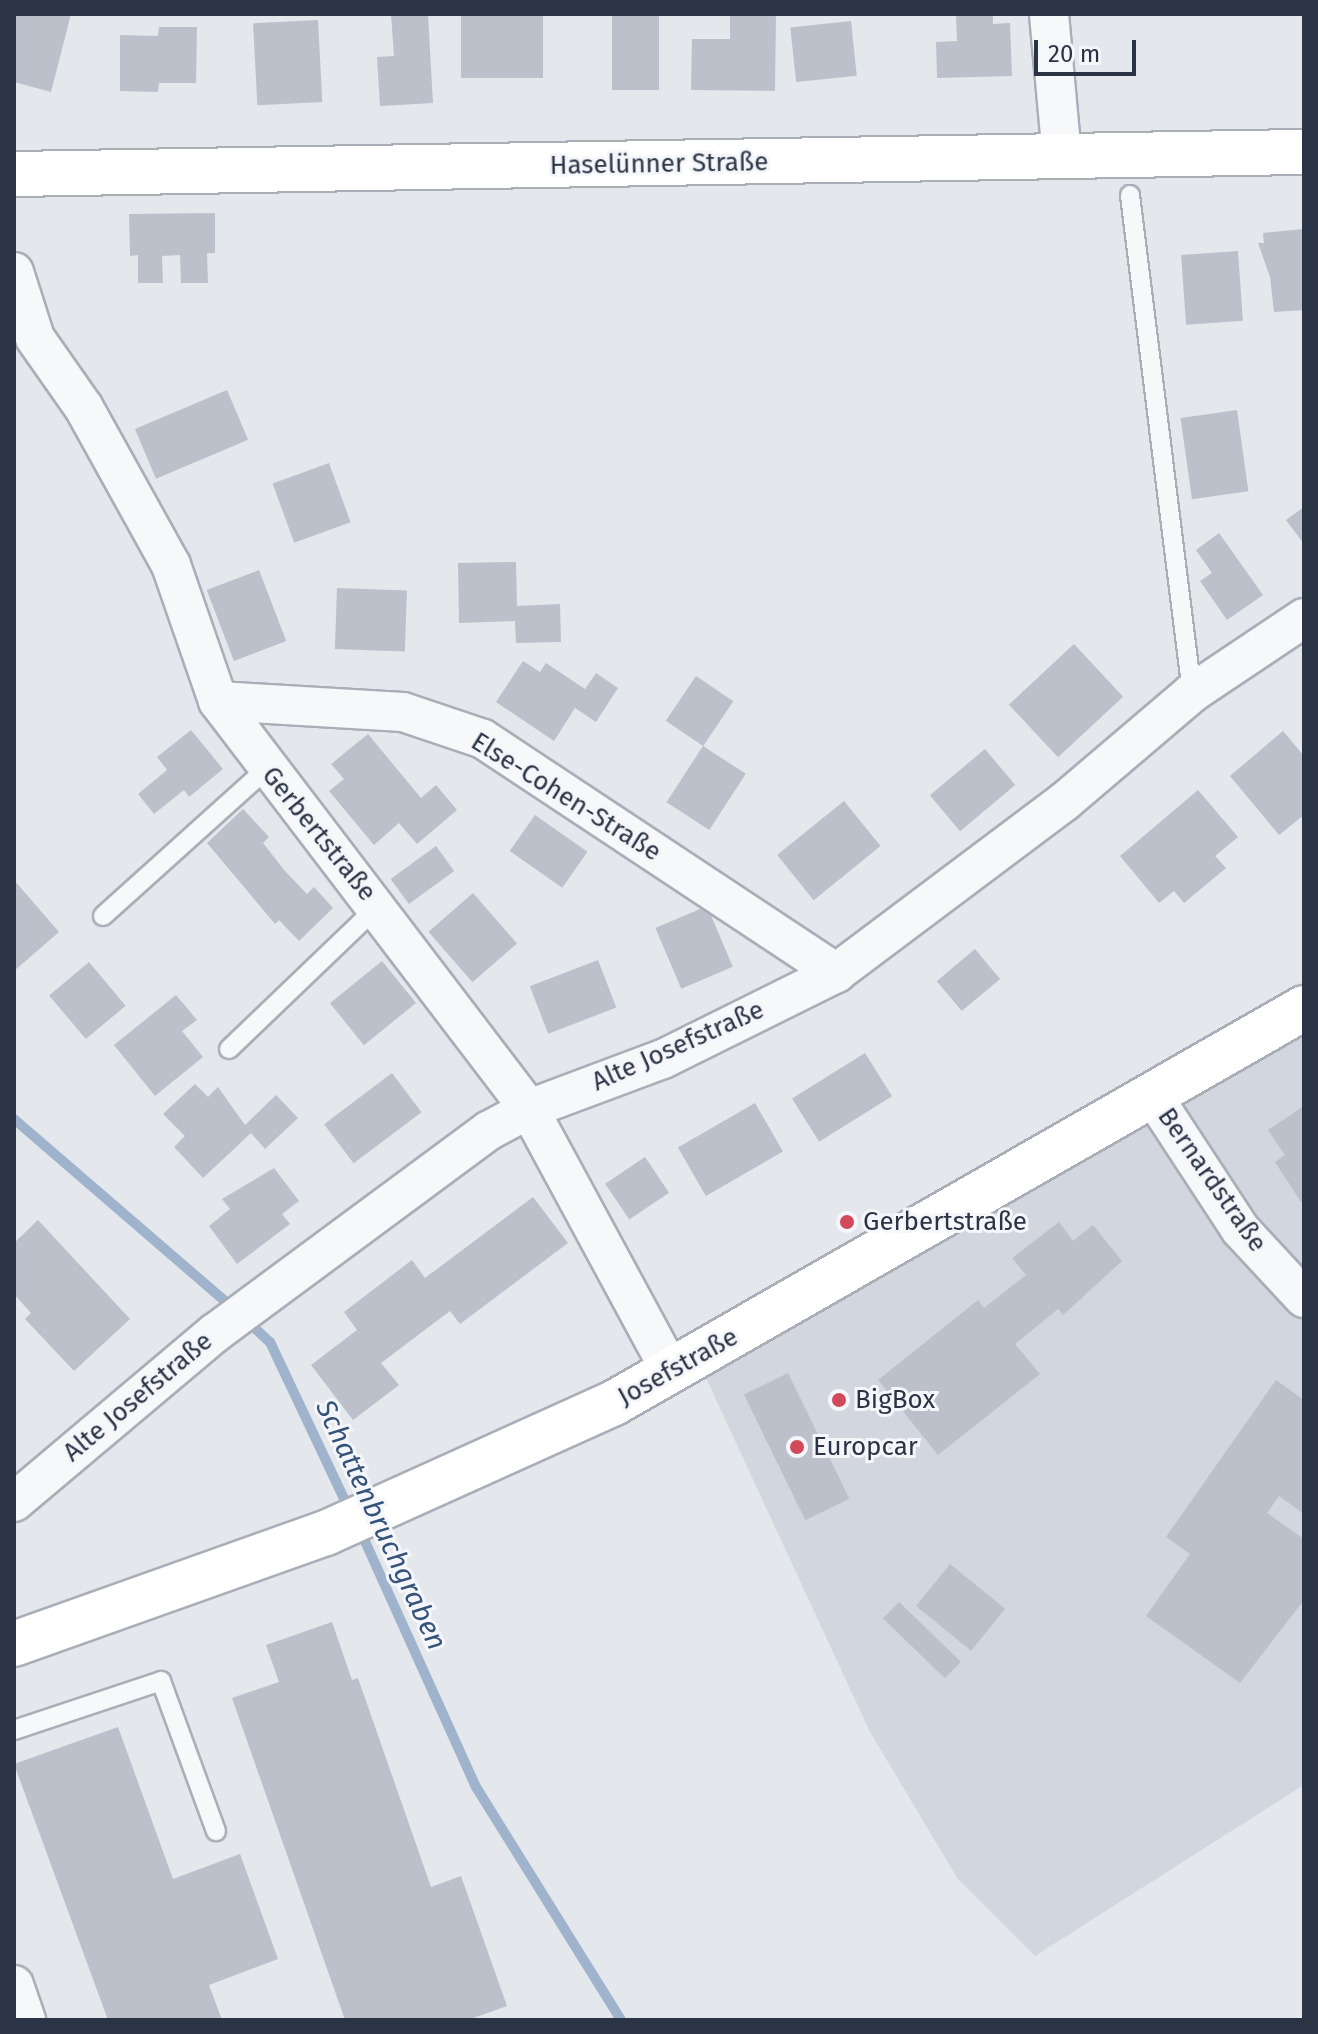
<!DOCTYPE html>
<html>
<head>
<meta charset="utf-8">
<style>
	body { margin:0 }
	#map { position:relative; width:1318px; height:2034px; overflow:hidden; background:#e4e7ec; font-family:"Fira Sans",sans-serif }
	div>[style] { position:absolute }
	.built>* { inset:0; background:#d2d6de }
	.stream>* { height:10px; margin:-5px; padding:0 5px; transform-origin:5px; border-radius:5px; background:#9fb4cc }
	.building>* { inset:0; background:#bbc0ca; transform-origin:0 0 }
	.roads { filter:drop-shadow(2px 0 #a9aeb7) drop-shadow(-2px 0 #a9aeb7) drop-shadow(0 2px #a9aeb7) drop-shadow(0 -2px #a9aeb7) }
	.lane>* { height:18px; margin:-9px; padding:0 9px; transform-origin:9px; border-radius:9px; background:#f7f8fa }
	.street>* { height:38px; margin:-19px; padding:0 19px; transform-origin:19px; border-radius:19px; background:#f7f8fa }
	.secondary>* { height:44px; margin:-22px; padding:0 22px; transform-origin:22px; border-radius:22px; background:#fff }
	.dots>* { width:22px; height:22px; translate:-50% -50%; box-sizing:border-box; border:4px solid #f4f6f9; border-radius:50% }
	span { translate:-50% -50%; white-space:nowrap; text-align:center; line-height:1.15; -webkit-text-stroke:6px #f4f6f9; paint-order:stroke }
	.street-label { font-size:26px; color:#2b3445 }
	.poi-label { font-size:26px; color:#2b3445 }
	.left { translate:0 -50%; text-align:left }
	.water-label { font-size:28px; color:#34527a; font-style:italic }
	.frame { position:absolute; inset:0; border:16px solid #2b3445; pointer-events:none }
	.scale { position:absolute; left:1034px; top:40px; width:102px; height:36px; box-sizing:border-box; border:4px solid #2b3445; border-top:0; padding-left:10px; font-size:24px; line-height:28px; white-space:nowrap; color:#2b3445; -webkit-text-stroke:6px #f4f6f9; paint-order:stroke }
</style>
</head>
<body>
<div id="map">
	<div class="built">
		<i style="clip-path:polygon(1304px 1031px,1304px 1785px,1035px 1956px,958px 1879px,870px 1732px,706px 1378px,749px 1348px,1183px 1104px)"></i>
	</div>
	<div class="stream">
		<i style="left:14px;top:1119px;width:291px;rotate:40.8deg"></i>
		<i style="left:246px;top:1320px;width:33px;rotate:43deg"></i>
		<i style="left:270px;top:1342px;width:187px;rotate:64.7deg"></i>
		<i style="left:359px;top:1528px;width:284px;rotate:65.7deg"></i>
		<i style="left:476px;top:1787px;width:274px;rotate:58.1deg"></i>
	</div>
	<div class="building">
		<i style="clip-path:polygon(14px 14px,71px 14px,51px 92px,14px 82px)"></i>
		<i style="clip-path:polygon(391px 14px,428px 14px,433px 103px,380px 106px,377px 57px,394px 56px)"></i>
		<i style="left:461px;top:14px;width:82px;height:64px"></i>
		<i style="left:612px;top:14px;width:47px;height:76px"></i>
		<i style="clip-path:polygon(730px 14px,776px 14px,775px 91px,691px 90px,692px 39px,730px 39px)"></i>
		<i style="clip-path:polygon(956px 14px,993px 14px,993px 24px,1010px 23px,1012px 76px,937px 78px,936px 42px,957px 41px)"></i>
		<i style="left:318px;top:20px;width:82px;height:65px;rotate:87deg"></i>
		<i style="left:851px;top:21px;width:55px;height:61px;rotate:84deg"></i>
		<i style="clip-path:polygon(159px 27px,197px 27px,196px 83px,159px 83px,158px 92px,120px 91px,120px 35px,158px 36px)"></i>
		<i style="clip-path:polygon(215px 213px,215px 253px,207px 253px,208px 283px,181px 283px,180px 255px,162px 256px,163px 283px,138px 283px,138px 255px,130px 256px,129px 214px)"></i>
		<i style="clip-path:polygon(1304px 229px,1304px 310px,1274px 312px,1270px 277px,1258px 243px,1264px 243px,1263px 233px)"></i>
		<i style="left:1238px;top:251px;width:70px;height:57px;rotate:86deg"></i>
		<i style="left:227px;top:390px;width:54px;height:100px;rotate:67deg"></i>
		<i style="left:1237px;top:410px;width:82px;height:57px;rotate:82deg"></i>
		<i style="left:329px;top:463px;width:63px;height:60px;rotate:70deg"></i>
		<i style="clip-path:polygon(1304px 507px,1304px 544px,1286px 520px)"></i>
		<i style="clip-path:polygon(1219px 533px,1263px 595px,1227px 620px,1200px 581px,1212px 573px,1196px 550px)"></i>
		<i style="clip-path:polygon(516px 562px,517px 606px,560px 604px,561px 642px,516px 643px,515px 621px,459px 623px,458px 563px)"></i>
		<i style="left:259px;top:570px;width:76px;height:56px;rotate:69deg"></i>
		<i style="left:337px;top:588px;width:70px;height:61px;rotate:2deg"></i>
		<i style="left:1074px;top:644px;width:72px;height:89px;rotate:47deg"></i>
		<i style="clip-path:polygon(523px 661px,540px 672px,546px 663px,585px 689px,596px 673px,618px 688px,596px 722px,575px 708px,554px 741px,496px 702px)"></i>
		<i style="left:696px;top:676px;width:45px;height:54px;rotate:34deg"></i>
		<i style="clip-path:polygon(191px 730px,223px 769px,189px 797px,184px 790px,154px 814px,138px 794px,167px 770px,157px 757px)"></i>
		<i style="clip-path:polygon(1283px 731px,1304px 756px,1304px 815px,1279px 835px,1230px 776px)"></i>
		<i style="clip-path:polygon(368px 734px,421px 798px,436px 785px,457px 810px,417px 844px,399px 823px,374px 845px,329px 791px,344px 779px,331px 764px)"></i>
		<i style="left:703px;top:746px;width:51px;height:67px;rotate:33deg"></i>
		<i style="left:985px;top:749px;width:47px;height:72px;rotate:50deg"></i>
		<i style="clip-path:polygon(1198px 790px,1238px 837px,1215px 856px,1226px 868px,1184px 903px,1174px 891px,1159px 903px,1120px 856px)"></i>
		<i style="left:844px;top:801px;width:58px;height:86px;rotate:51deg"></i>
		<i style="clip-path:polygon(243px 809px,269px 837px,263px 843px,285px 871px,307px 894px,314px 887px,333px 908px,299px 941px,279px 920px,275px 924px,207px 843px)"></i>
		<i style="left:535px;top:815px;width:64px;height:44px;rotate:35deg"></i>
		<i style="left:436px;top:846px;width:31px;height:56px;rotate:54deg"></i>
		<i style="clip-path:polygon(14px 880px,59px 932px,14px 971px)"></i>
		<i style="left:473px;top:893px;width:67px;height:59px;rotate:49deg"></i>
		<i style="left:707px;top:906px;width:66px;height:56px;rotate:67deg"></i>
		<i style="left:975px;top:949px;width:39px;height:50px;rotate:50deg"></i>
		<i style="left:598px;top:960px;width:51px;height:73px;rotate:69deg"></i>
		<i style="left:382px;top:961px;width:54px;height:67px;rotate:51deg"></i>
		<i style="left:89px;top:962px;width:57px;height:52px;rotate:50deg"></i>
		<i style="clip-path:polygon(176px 995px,197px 1020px,182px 1031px,203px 1057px,155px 1096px,114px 1045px)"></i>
		<i style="left:865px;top:1053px;width:51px;height:86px;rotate:58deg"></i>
		<i style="left:392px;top:1073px;width:49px;height:85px;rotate:53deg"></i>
		<i style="clip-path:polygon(195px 1084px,208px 1097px,218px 1087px,245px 1125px,276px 1095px,298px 1118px,265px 1149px,251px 1133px,203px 1178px,174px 1147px,185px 1136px,163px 1114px)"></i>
		<i style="left:755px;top:1103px;width:56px;height:89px;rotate:60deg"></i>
		<i style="clip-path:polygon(1304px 1106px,1304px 1201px,1301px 1202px,1275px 1162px,1285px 1155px,1268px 1130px)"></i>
		<i style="left:645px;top:1157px;width:43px;height:48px;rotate:56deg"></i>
		<i style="clip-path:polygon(274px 1168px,299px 1201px,282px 1214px,290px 1224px,237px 1264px,209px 1226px,230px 1209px,222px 1199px)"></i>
		<i style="clip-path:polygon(533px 1197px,568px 1243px,460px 1324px,450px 1311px,381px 1363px,399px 1385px,353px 1420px,311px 1365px,357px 1330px,344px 1312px,412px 1260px,425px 1278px)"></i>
		<i style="clip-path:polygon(38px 1220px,130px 1319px,74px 1371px,25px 1319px,31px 1313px,14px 1294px,14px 1243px)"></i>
		<i style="clip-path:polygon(1059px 1222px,1073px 1241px,1093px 1225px,1122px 1261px,1063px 1315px,1058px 1309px,1015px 1344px,1040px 1374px,938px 1455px,878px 1380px,978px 1300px,984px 1308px,1026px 1275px,1012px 1258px)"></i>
		<i style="left:788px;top:1373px;width:140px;height:49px;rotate:64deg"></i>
		<i style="clip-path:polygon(1276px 1380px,1304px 1400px,1304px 1514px,1279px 1496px,1267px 1513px,1304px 1539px,1304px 1600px,1240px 1683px,1146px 1616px,1190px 1554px,1166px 1537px)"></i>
		<i style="left:950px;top:1564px;width:71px;height:54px;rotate:39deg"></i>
		<i style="left:899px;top:1602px;width:86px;height:23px;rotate:44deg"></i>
		<i style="clip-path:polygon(332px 1622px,352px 1680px,358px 1678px,431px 1887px,461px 1876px,507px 2006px,468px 2020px,345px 2020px,232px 1698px,279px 1682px,266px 1645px)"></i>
		<i style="clip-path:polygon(118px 1727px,173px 1879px,240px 1854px,278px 1959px,209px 1985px,222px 2020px,108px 2020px,14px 1764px)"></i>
	</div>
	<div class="roads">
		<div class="lane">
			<i style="left:1130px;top:195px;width:502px;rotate:82.9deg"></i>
			<i style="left:103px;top:916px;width:219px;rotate:-42deg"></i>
			<i style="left:229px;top:1049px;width:205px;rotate:-43.8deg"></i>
			<i style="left:14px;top:1730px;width:155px;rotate:-18.4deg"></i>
			<i style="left:161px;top:1681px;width:160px;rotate:69.9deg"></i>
		</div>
		<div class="street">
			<i style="left:1049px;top:14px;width:145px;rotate:84.8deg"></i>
			<i style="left:14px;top:272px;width:69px;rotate:72.3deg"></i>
			<i style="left:35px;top:338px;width:85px;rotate:55deg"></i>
			<i style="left:84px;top:408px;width:179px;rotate:61deg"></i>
			<i style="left:171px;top:565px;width:144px;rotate:70.9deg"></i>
			<i style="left:218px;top:701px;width:513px;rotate:52.68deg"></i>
			<i style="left:529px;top:1109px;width:300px;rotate:61.6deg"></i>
			<i style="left:218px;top:701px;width:185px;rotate:3.4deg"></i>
			<i style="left:403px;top:712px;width:84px;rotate:18.6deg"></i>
			<i style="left:483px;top:739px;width:424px;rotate:33.5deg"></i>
			<i style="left:1153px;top:1096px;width:159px;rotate:56.8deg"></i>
			<i style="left:1240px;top:1229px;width:94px;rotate:47.2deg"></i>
			<i style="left:14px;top:1502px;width:263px;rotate:-40.1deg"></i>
			<i style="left:215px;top:1333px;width:340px;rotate:-36.5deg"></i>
			<i style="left:488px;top:1131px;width:47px;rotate:-28.2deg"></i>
			<i style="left:529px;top:1109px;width:143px;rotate:-20.5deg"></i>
			<i style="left:663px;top:1059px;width:193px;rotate:-26.4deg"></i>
			<i style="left:836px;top:973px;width:285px;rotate:-36.9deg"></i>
			<i style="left:1064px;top:802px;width:168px;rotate:-40.4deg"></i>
			<i style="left:1192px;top:693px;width:135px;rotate:-33.8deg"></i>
			<i style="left:14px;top:1985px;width:37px;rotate:71deg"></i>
		</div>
		<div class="secondary">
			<i style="left:14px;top:174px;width:1290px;rotate:-0.98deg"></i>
			<i style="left:14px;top:1644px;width:331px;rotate:-19.6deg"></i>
			<i style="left:326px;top:1533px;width:316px;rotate:-24.3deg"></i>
			<i style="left:614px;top:1403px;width:795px;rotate:-29.79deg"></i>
		</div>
	</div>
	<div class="dots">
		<i style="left:847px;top:1222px;background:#d1495b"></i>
		<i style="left:839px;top:1400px;background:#d1495b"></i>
		<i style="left:797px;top:1447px;background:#d1495b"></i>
	</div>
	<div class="street-label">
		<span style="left:659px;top:164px;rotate:-1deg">Haselünner Straße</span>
		<span style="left:566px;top:797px;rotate:32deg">Else-Cohen-Straße</span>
		<span style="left:319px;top:834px;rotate:51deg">Gerbertstraße</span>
		<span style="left:678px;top:1046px;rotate:-24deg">Alte Josefstraße</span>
		<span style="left:1212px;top:1180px;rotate:55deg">Bernardstraße</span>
		<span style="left:678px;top:1367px;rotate:-29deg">Josefstraße</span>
		<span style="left:138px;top:1397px;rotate:-40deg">Alte Josefstraße</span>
	</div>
	<div class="poi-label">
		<span class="left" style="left:863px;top:1222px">Gerbertstraße</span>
		<span class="left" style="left:855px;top:1400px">BigBox</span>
		<span class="left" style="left:813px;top:1447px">Europcar</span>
	</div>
	<div class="water-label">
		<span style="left:381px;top:1525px;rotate:65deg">Schattenbruchgraben</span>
	</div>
	<div class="frame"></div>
	<div class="scale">20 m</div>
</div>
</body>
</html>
